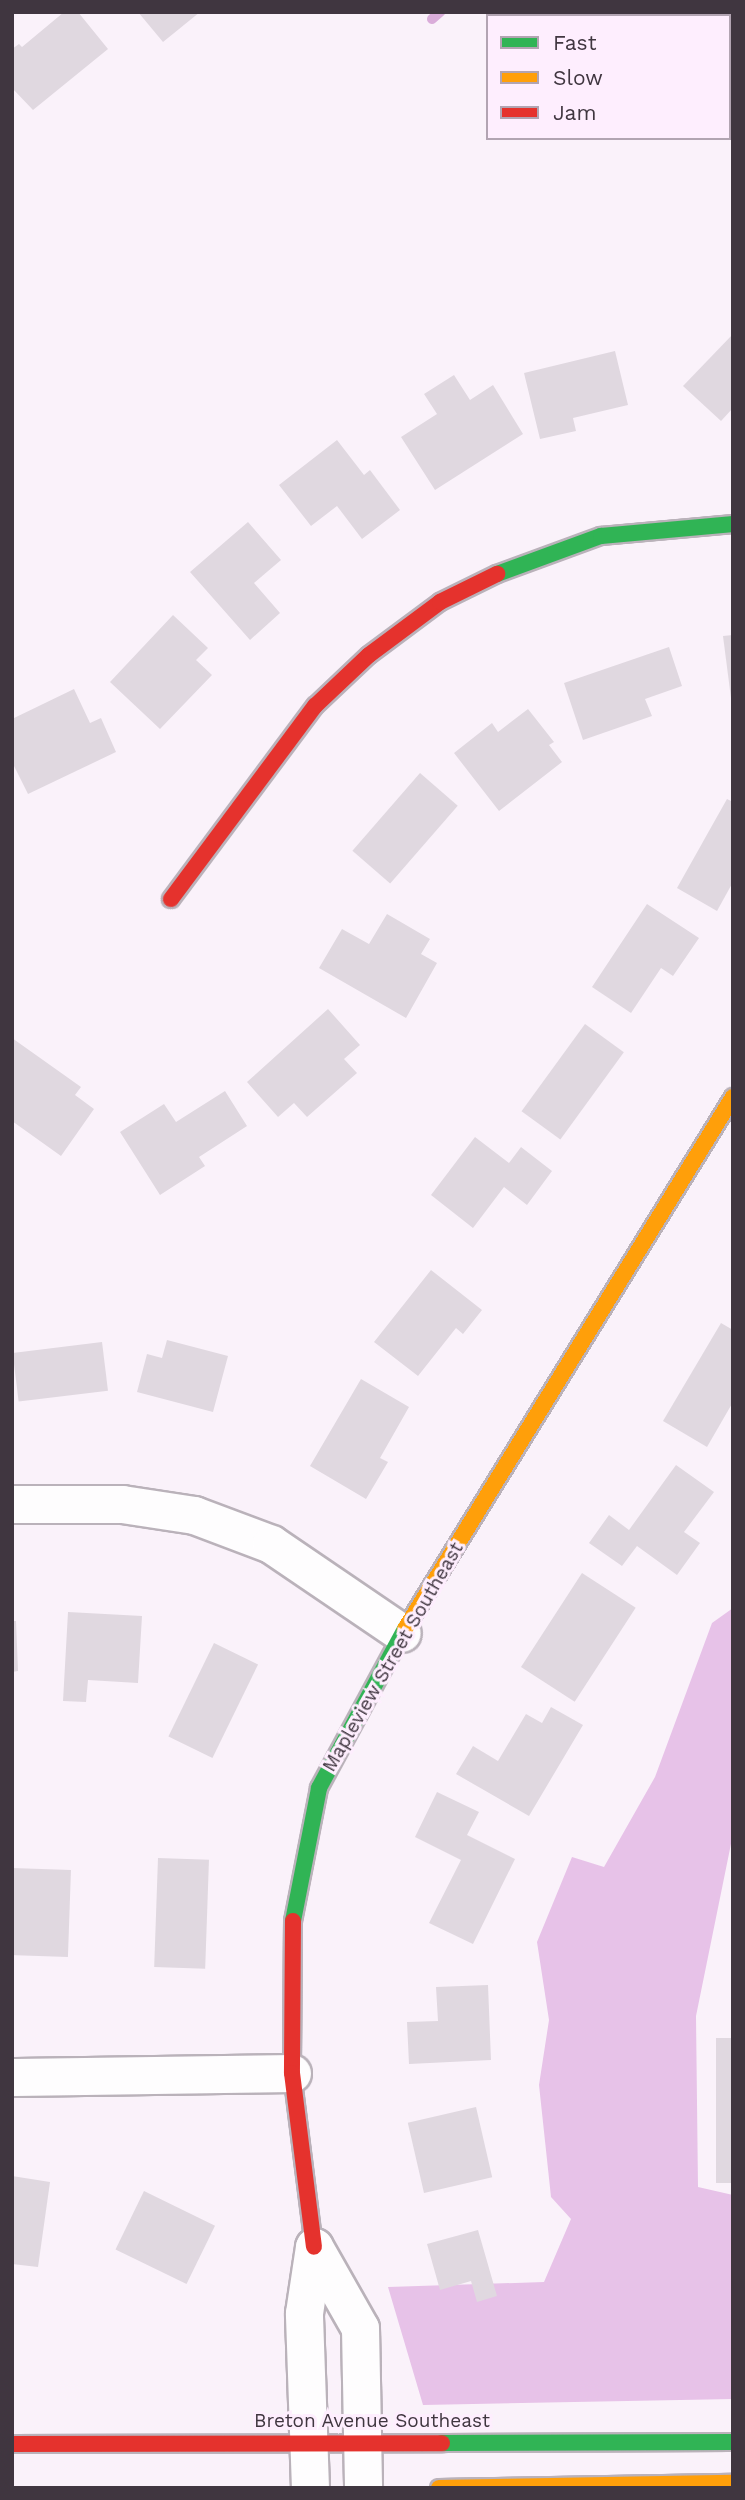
<!DOCTYPE html>
<html>
<head>
<meta charset="utf-8">
<style>
	body { margin:0 }
	#map { position:relative; width:745px; height:2500px; overflow:hidden; background:#faf2fa; font-family:"Work Sans",sans-serif }
	div>[style] { position:absolute }
	.forest>* { inset:0; background:#e7c2e8 }
	.stream>* { height:10px; margin:-5px; padding:0 5px; transform-origin:5px; border-radius:5px; background:#daadda }
	.building>* { inset:0; background:#e0d8e0; transform-origin:0 0 }
	.roads { filter:drop-shadow(2px 0 #bab2ba) drop-shadow(-2px 0 #bab2ba) drop-shadow(0 2px #bab2ba) drop-shadow(0 -2px #bab2ba) }
	.street>* { height:37px; margin:-18.5px; padding:0 18.5px; transform-origin:18.5px; border-radius:18.5px; background:#fefdfe }
	.fast>* { height:16px; margin:-8px; padding:0 8px; transform-origin:8px; border-radius:8px; background:#30b455 }
	.slow>* { height:16px; margin:-8px; padding:0 8px; transform-origin:8px; border-radius:8px; background:#ff9f0a }
	.jam>* { height:16px; margin:-8px; padding:0 8px; transform-origin:8px; border-radius:8px; background:#e5322d }
	span { translate:-50% -50%; white-space:nowrap; text-align:center; line-height:1.15; -webkit-text-stroke:6px #feeefe; paint-order:stroke }
	.street-label { font-size:19px; color:#403640 }
	.frame { position:absolute; inset:0; border:14px solid #403640; pointer-events:none }
	.legend { position:absolute; left:486px; top:14px; width:245px; height:126px; box-sizing:border-box; background:#feeefe; border:2px solid #b2a4b2; margin:0; padding:9px 12px; list-style:none; font-size:21px; color:#403640 }
	.legend li { display:flex; align-items:center; gap:14px; height:35px }
	.legend b { width:35px; border:2px solid #b2a4b2 }
</style>
</head>
<body>
<div id="map">
	<div class="forest">
		<i style="clip-path:polygon(733px 1608px,733px 1834px,696px 2016px,698px 2187px,733px 2195px,733px 2399px,423px 2405px,388px 2287px,544px 2282px,571px 2219px,551px 2197px,539px 2085px,549px 2020px,537px 1942px,572px 1857px,604px 1867px,655px 1777px,712px 1623px)"></i>
	</div>
	<div class="stream">
		<i style="left:432px;top:19px;width:11px;rotate:-41deg"></i>
	</div>
	<div class="building">
		<i style="clip-path:polygon(64px 12px,78px 12px,108px 49px,33px 110px,12px 88px,12px 49px,19px 44px,22px 47px)"></i>
		<i style="clip-path:polygon(138px 12px,200px 12px,163px 42px)"></i>
		<i style="clip-path:polygon(733px 334px,733px 408px,721px 421px,683px 386px)"></i>
		<i style="clip-path:polygon(615px 351px,628px 405px,573px 418px,576px 431px,540px 439px,524px 373px)"></i>
		<i style="clip-path:polygon(454px 375px,470px 400px,493px 385px,523px 434px,435px 490px,401px 437px,437px 414px,424px 394px)"></i>
		<i style="clip-path:polygon(337px 440px,364px 475px,370px 470px,400px 510px,362px 539px,337px 506px,311px 526px,279px 485px)"></i>
		<i style="clip-path:polygon(248px 522px,281px 560px,254px 583px,280px 613px,250px 640px,190px 572px)"></i>
		<i style="clip-path:polygon(173px 615px,208px 648px,196px 660px,212px 675px,160px 729px,110px 682px)"></i>
		<i style="clip-path:polygon(733px 635px,733px 697px,731px 698px,723px 636px)"></i>
		<i style="clip-path:polygon(669px 647px,682px 686px,645px 699px,652px 716px,583px 740px,564px 683px)"></i>
		<i style="clip-path:polygon(74px 689px,90px 723px,101px 718px,116px 752px,28px 794px,12px 762px,12px 719px)"></i>
		<i style="clip-path:polygon(528px 709px,554px 742px,549px 745px,562px 762px,499px 811px,454px 753px,492px 723px,498px 732px)"></i>
		<i style="left:420px;top:773px;width:50px;height:103px;rotate:41deg"></i>
		<i style="clip-path:polygon(727px 799px,733px 802px,733px 882px,717px 911px,677px 888px)"></i>
		<i style="clip-path:polygon(647px 904px,699px 938px,673px 976px,661px 968px,631px 1013px,592px 987px)"></i>
		<i style="clip-path:polygon(387px 914px,430px 939px,421px 954px,437px 963px,406px 1018px,319px 968px,342px 929px,369px 944px)"></i>
		<i style="clip-path:polygon(328px 1009px,360px 1045px,344px 1059px,357px 1073px,307px 1117px,294px 1103px,278px 1117px,247px 1082px)"></i>
		<i style="left:585px;top:1024px;width:48px;height:108px;rotate:36deg"></i>
		<i style="clip-path:polygon(12px 1038px,81px 1087px,75px 1095px,94px 1109px,61px 1156px,12px 1121px)"></i>
		<i style="clip-path:polygon(225px 1091px,247px 1126px,199px 1157px,205px 1166px,160px 1195px,120px 1132px,164px 1104px,176px 1122px)"></i>
		<i style="clip-path:polygon(475px 1137px,509px 1163px,521px 1147px,552px 1171px,527px 1205px,504px 1187px,473px 1228px,431px 1195px)"></i>
		<i style="clip-path:polygon(431px 1270px,482px 1310px,463px 1334px,456px 1328px,418px 1376px,374px 1342px)"></i>
		<i style="clip-path:polygon(721px 1323px,733px 1330px,733px 1402px,707px 1447px,663px 1421px)"></i>
		<i style="clip-path:polygon(167px 1340px,228px 1356px,213px 1412px,137px 1392px,147px 1354px,162px 1358px)"></i>
		<i style="left:102px;top:1342px;width:49px;height:90px;rotate:83deg"></i>
		<i style="clip-path:polygon(361px 1379px,409px 1407px,380px 1458px,388px 1462px,366px 1499px,310px 1466px)"></i>
		<i style="clip-path:polygon(676px 1465px,714px 1492px,684px 1532px,700px 1543px,677px 1575px,637px 1546px,622px 1566px,589px 1543px,609px 1515px,629px 1530px)"></i>
		<i style="left:582px;top:1573px;width:64px;height:112px;rotate:33deg"></i>
		<i style="clip-path:polygon(68px 1612px,142px 1616px,138px 1683px,88px 1680px,86px 1702px,63px 1701px)"></i>
		<i style="clip-path:polygon(12px 1621px,16px 1621px,18px 1671px,12px 1672px)"></i>
		<i style="left:214px;top:1643px;width:49px;height:104px;rotate:26deg"></i>
		<i style="clip-path:polygon(551px 1707px,583px 1725px,529px 1816px,456px 1774px,473px 1746px,498px 1761px,526px 1714px,542px 1723px)"></i>
		<i style="clip-path:polygon(437px 1792px,479px 1812px,467px 1835px,515px 1859px,473px 1944px,429px 1923px,461px 1860px,415px 1837px)"></i>
		<i style="left:158px;top:1858px;width:51px;height:109px;rotate:2deg"></i>
		<i style="left:12px;top:1868px;width:59px;height:87px;rotate:2deg"></i>
		<i style="clip-path:polygon(488px 1985px,491px 2060px,409px 2064px,407px 2022px,438px 2021px,436px 1987px)"></i>
		<i style="left:716px;top:2038px;width:17px;height:145px"></i>
		<i style="left:476px;top:2107px;width:72px;height:70px;rotate:77deg"></i>
		<i style="clip-path:polygon(12px 2176px,50px 2182px,38px 2267px,12px 2264px)"></i>
		<i style="left:144px;top:2191px;width:79px;height:65px;rotate:26deg"></i>
		<i style="clip-path:polygon(478px 2230px,497px 2296px,477px 2302px,471px 2281px,440px 2290px,427px 2244px)"></i>
	</div>
	<div class="roads">
		<div class="street">
			<i style="left:12px;top:1504px;width:110px"></i>
			<i style="left:122px;top:1504px;width:73px;rotate:8.7deg"></i>
			<i style="left:194px;top:1515px;width:82px;rotate:20.6deg"></i>
			<i style="left:271px;top:1544px;width:158px;rotate:34.2deg"></i>
			<i style="left:12px;top:2077px;width:280px;rotate:-0.8deg"></i>
			<i style="left:310px;top:2488px;width:175px;rotate:-92deg"></i>
			<i style="left:304px;top:2313px;width:67px;rotate:-81.4deg"></i>
			<i style="left:314px;top:2247px;width:93px;rotate:60.4deg"></i>
			<i style="left:360px;top:2328px;width:160px;rotate:88.9deg"></i>
		</div>
		<div class="fast">
			<i style="left:497px;top:574px;width:111px;rotate:-20.1deg"></i>
			<i style="left:601px;top:536px;width:133px;rotate:-5.2deg"></i>
			<i style="left:293px;top:1921px;width:136px;rotate:-78.9deg"></i>
			<i style="left:319px;top:1788px;width:181px;rotate:-61.6deg"></i>
			<i style="left:442px;top:2443px;width:291px;rotate:-0.2deg"></i>
		</div>
		<div class="slow">
			<i style="left:405px;top:1629px;width:625px;rotate:-58.34deg"></i>
			<i style="left:439px;top:2488px;width:294px;rotate:-1deg"></i>
		</div>
		<div class="jam">
			<i style="left:171px;top:899px;width:241px;rotate:-53.3deg"></i>
			<i style="left:315px;top:706px;width:74px;rotate:-43.4deg"></i>
			<i style="left:369px;top:655px;width:89px;rotate:-36.7deg"></i>
			<i style="left:440px;top:602px;width:64px;rotate:-26.2deg"></i>
			<i style="left:293px;top:1921px;width:152px;rotate:90.4deg"></i>
			<i style="left:292px;top:2073px;width:175px;rotate:82.8deg"></i>
			<i style="left:12px;top:2444px;width:430px;rotate:-0.1deg"></i>
		</div>
	</div>
	<div class="street-label">
		<span style="left:393px;top:1657px;rotate:-60deg">Mapleview Street Southeast</span>
		<span style="left:372px;top:2421px">Breton Avenue Southeast</span>
	</div>
	<div class="frame"></div>
	<ul class="legend">
	<li><b style="height:9px;background:#30b455"></b>Fast</li>
	<li><b style="height:9px;background:#ff9f0a"></b>Slow</li>
	<li><b style="height:9px;background:#e5322d"></b>Jam</li>
	</ul>
</div>
</body>
</html>
